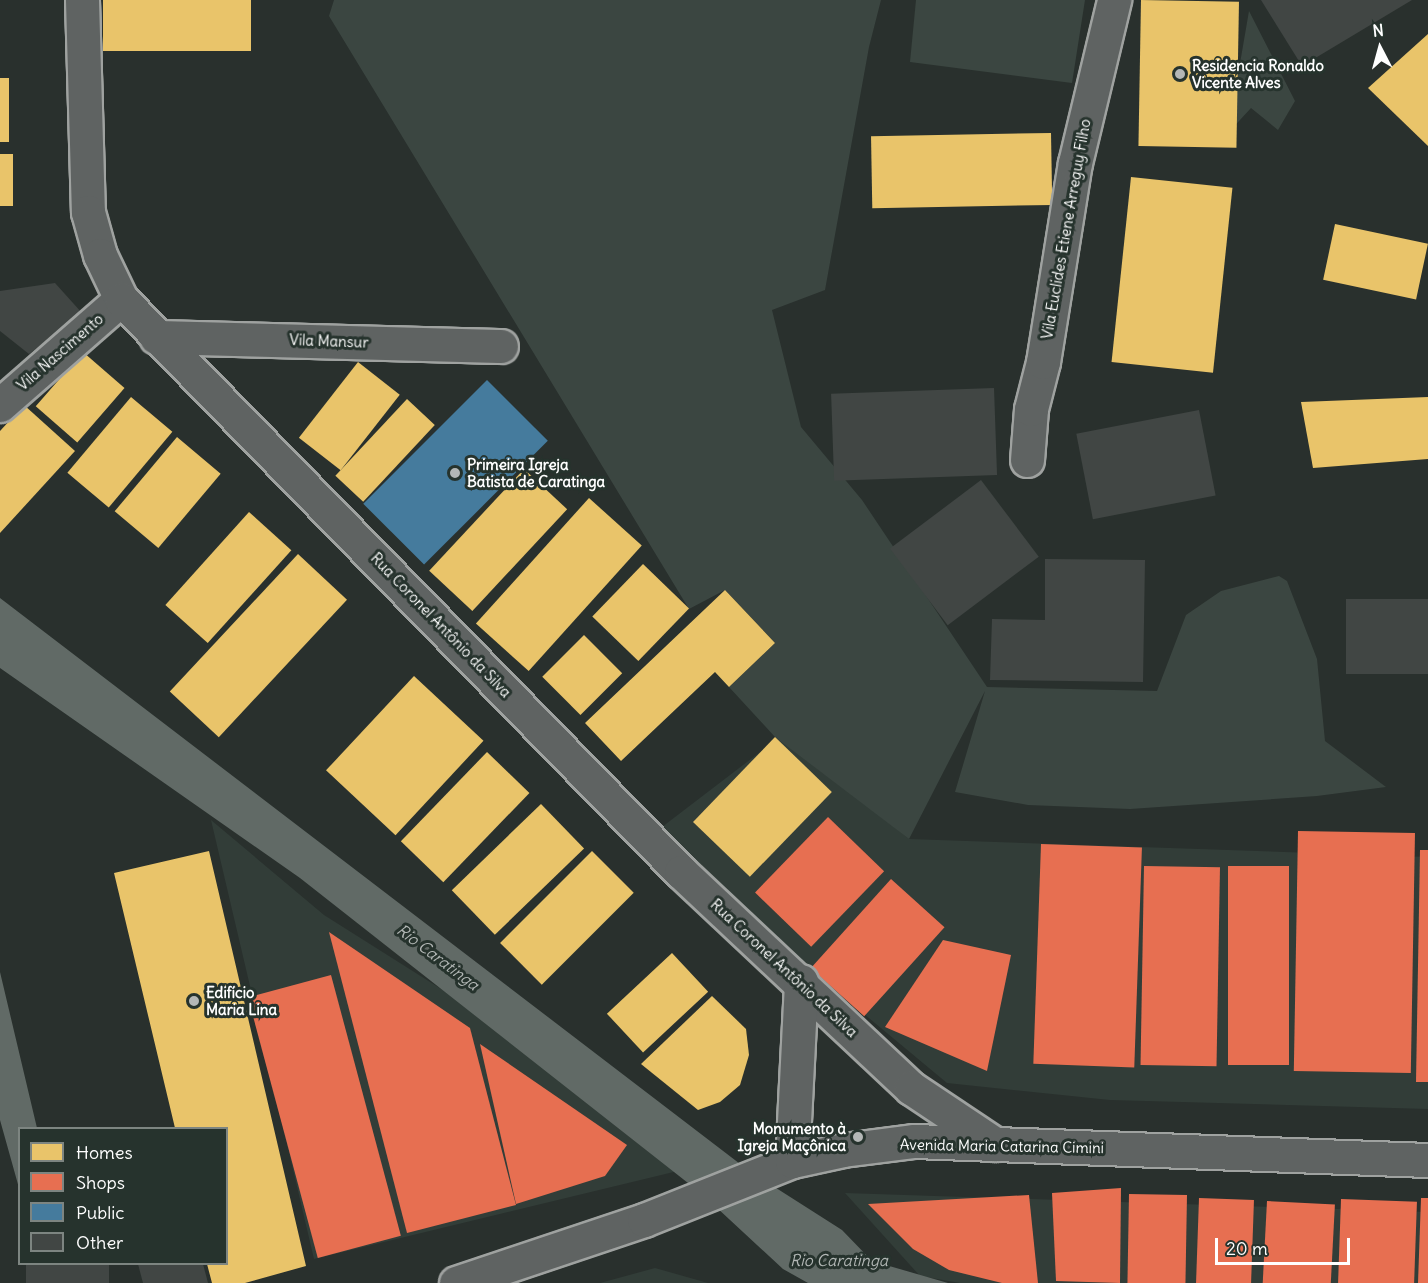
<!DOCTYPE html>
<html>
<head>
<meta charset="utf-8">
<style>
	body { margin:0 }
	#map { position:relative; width:1428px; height:1283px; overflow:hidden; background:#29302d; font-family:Delius,sans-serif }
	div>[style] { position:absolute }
	.built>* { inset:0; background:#323d38 }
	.green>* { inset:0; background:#3b4641 }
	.water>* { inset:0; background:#616a66 }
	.homes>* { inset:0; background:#e9c46a; transform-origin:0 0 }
	.shops>* { inset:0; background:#e76f51; transform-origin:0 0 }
	.public>* { inset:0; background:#457b9d; transform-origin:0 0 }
	.building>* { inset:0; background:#414644; transform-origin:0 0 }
	.roads { filter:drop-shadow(2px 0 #9fa2a0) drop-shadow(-2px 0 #9fa2a0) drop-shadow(0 2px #9fa2a0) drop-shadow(0 -2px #9fa2a0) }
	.minor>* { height:33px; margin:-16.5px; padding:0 16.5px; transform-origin:16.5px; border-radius:16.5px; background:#5f6362 }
	.major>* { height:33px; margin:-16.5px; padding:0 16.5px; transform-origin:16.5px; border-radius:16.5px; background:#5f6362 }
	.dots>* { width:16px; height:16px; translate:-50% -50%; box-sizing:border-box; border:3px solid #26332d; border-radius:50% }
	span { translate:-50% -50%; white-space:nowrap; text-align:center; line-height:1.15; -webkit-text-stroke:6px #26332d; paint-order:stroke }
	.poi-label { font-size:15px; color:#fff; font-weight:700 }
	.left { translate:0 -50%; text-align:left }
	.right { translate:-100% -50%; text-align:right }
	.street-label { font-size:15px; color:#fff }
	.water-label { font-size:16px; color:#b3b8b6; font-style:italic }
	.legend { position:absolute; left:18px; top:1127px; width:210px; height:138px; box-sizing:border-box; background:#26332d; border:2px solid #7d8581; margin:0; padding:8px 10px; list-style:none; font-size:18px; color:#fff }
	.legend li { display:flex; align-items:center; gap:12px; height:30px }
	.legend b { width:30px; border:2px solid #7d8581 }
	.north { position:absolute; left:1350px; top:18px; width:60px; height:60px; -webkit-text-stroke:4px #26332d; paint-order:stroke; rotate:354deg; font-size:16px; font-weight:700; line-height:24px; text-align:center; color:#fff }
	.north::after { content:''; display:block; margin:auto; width:21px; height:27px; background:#fff; clip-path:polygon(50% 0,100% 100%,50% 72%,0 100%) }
	.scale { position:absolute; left:1215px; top:1238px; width:135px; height:27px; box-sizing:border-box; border:3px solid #fff; border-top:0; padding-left:8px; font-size:18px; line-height:21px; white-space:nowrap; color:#fff; -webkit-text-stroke:4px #26332d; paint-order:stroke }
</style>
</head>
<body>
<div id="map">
	<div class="built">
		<i style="clip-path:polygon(781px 736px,909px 839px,1428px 857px,1428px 1109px,1110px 1100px,947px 1083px,727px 900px,662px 827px)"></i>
		<i style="clip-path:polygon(211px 820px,324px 915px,715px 1162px,314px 1259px)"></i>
		<i style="clip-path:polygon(845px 1193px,1428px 1212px,1428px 1283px,960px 1283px,920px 1276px)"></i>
		<i style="clip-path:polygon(655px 1268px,708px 1283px,600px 1283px)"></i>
	</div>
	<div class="green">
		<i style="clip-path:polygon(334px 0,881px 0,869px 47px,825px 290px,772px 310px,801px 427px,862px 500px,987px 687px,1157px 691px,1186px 615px,1221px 591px,1279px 576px,1287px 581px,1317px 659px,1325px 741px,1386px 787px,1317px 796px,1130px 809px,1028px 805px,955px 792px,985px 691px,909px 839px,775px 737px,729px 687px,775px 643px,725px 590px,689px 609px,329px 16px)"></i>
		<i style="clip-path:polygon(916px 0,1085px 0,1072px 83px,910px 62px)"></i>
		<i style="clip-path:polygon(1249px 11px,1295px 101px,1278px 130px,1251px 108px,1228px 133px)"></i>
	</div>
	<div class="water">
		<i style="clip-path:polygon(0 598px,748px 1170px,842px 1230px,872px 1261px,948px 1283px,808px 1283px,783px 1269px,702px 1194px,300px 878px,0 668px)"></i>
		<i style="clip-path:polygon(0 972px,37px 1128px,20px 1128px,19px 1188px,0 1120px)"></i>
	</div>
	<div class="homes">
		<i style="left:103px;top:0;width:148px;height:51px"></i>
		<i style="left:1141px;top:0;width:98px;height:146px;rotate:1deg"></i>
		<i style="clip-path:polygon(1428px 34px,1428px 146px,1368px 88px)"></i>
		<i style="left:0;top:78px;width:9px;height:64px"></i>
		<i style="left:1051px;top:133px;width:72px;height:180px;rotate:89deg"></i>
		<i style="left:0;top:154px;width:13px;height:52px"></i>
		<i style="left:1131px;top:177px;width:102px;height:186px;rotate:6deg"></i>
		<i style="left:1335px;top:224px;width:95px;height:57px;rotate:12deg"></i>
		<i style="left:83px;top:352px;width:55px;height:72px;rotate:41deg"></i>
		<i style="left:358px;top:362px;width:53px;height:96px;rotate:38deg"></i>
		<i style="left:131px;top:397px;width:54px;height:99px;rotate:40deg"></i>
		<i style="clip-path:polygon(1428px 397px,1428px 459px,1313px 468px,1301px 402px)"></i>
		<i style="left:407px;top:399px;width:38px;height:105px;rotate:43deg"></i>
		<i style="clip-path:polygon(24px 405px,75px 451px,0 533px,0 431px)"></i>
		<i style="left:177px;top:437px;width:57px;height:97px;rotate:40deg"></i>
		<i style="left:524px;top:469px;width:59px;height:139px;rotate:43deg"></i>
		<i style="left:589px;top:498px;width:71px;height:169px;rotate:42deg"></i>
		<i style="left:249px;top:512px;width:57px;height:125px;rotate:42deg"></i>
		<i style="left:298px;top:554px;width:67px;height:188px;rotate:43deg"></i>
		<i style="left:643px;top:564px;width:64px;height:73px;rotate:44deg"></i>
		<i style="clip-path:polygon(725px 590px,775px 643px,729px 687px,715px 672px,621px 761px,585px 723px)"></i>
		<i style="left:584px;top:635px;width:54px;height:59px;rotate:45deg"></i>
		<i style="left:414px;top:676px;width:95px;height:129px;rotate:43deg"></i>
		<i style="left:775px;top:737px;width:79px;height:118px;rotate:44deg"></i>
		<i style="left:487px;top:752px;width:59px;height:124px;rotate:44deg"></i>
		<i style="left:541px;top:804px;width:62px;height:124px;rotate:46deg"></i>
		<i style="clip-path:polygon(209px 851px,306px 1266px,245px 1283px,212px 1283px,207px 1264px,226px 1264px,226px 1128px,175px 1128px,114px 873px)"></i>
		<i style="left:592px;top:851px;width:59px;height:130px;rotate:45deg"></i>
		<i style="left:672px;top:953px;width:53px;height:89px;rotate:47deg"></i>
		<i style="clip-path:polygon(712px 996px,746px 1029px,749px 1055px,740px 1085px,720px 1102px,698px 1110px,641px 1064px)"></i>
	</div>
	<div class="shops">
		<i style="left:828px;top:817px;width:78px;height:105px;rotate:44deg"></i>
		<i style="left:1298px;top:831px;width:117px;height:240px;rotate:1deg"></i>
		<i style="left:1041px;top:844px;width:101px;height:220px;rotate:2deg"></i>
		<i style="clip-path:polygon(1420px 850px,1428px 850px,1428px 1082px,1416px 1082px)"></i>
		<i style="left:1144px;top:866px;width:76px;height:199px;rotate:1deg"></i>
		<i style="left:1228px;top:866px;width:61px;height:199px"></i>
		<i style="left:891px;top:879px;width:72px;height:120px;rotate:42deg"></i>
		<i style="clip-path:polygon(329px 932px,470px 1028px,516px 1205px,407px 1233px)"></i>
		<i style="clip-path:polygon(943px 940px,1011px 955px,987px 1071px,885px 1027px)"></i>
		<i style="left:331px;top:975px;width:270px;height:86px;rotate:75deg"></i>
		<i style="clip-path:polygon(480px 1044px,627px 1145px,605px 1176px,516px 1204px)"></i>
		<i style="clip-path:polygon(1121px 1188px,1120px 1283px,1056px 1281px,1052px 1193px)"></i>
		<i style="left:1129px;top:1194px;width:58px;height:89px;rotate:1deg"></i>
		<i style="clip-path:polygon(1029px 1195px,1038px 1283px,1002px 1283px,949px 1270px,913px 1249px,868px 1204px)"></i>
		<i style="left:1199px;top:1198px;width:55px;height:85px;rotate:2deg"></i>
		<i style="clip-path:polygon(1421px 1198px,1428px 1198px,1428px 1283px,1418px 1283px)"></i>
		<i style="left:1341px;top:1199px;width:76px;height:84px;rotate:2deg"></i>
		<i style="left:1267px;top:1201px;width:68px;height:82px;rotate:3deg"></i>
	</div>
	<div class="public">
		<i style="left:487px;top:380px;width:86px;height:175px;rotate:45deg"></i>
	</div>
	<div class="building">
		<i style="clip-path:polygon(1261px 0,1412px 0,1302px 66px)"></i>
		<i style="clip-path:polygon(55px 283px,82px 313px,29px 354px,0 331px,0 291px)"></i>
		<i style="left:994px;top:388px;width:87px;height:163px;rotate:88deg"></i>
		<i style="left:1199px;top:410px;width:87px;height:125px;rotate:79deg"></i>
		<i style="left:981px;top:480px;width:96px;height:114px;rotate:53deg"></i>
		<i style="clip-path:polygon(1045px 559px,1145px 560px,1143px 682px,990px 680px,992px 619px,1045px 620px)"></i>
		<i style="left:1428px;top:599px;width:75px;height:82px;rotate:90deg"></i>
		<i style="left:26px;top:1264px;width:83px;height:19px"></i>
		<i style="clip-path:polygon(138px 1264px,203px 1264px,208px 1283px,143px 1283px)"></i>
	</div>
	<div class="roads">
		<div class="minor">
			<i style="left:156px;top:337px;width:345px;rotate:1.5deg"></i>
			<i style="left:0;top:405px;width:161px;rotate:-41.2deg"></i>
			<i style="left:1027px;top:460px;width:51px;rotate:-85.5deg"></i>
			<i style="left:1031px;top:409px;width:49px;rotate:-75.7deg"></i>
			<i style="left:1043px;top:362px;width:202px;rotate:-80.9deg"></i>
			<i style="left:1075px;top:163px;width:168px;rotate:-76.5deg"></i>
		</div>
		<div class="major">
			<i style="left:82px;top:0;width:212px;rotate:88.4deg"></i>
			<i style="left:88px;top:212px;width:45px;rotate:74.4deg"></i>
			<i style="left:100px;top:255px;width:49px;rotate:64.5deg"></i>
			<i style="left:121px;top:299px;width:801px;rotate:45.66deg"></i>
			<i style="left:681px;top:872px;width:316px;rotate:43.2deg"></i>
			<i style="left:911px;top:1088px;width:101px;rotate:33.7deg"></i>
			<i style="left:792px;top:1161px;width:180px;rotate:-87.1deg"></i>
			<i style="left:456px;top:1283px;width:198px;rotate:-18.5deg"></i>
			<i style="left:644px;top:1220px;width:159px;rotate:-21.7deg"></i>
			<i style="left:792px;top:1161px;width:52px;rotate:-12.2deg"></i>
			<i style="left:843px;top:1150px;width:72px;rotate:-7.2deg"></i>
			<i style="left:914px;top:1141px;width:514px;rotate:2.12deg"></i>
		</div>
	</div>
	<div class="dots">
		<i style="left:1180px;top:74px;background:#b4b7b6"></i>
		<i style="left:455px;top:473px;background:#b4b7b6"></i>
		<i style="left:194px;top:1001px;background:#b4b7b6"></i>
		<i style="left:858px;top:1137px;background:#b4b7b6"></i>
	</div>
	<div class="poi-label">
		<span class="left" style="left:1192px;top:74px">Residencia Ronaldo<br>Vicente Alves</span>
		<span class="left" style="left:467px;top:473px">Primeira Igreja<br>Batista de Caratinga</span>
		<span class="left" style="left:206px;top:1001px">Edifício<br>Maria Lina</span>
		<span class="right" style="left:846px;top:1137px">Monumento à<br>Igreja Maçônica</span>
	</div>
	<div class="street-label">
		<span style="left:1066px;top:229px;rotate:-80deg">Vila Euclides Etiene Arreguy Filho</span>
		<span style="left:329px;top:341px;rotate:2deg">Vila Mansur</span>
		<span style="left:60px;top:352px;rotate:-41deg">Vila Nascimento</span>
		<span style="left:441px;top:625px;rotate:46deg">Rua Coronel Antônio da Silva</span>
		<span style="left:784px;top:968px;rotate:43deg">Rua Coronel Antônio da Silva</span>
		<span style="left:1002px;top:1146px;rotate:1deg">Avenida Maria Catarina Cimini</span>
	</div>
	<div class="water-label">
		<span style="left:438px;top:957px;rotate:37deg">Rio Caratinga</span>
		<span style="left:839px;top:1260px">Rio Caratinga</span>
	</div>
	<ul class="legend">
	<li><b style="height:16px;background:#e9c46a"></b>Homes</li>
	<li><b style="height:16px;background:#e76f51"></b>Shops</li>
	<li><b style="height:16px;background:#457b9d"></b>Public</li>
	<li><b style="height:16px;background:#414644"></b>Other</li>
	</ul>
	<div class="north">N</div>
	<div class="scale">20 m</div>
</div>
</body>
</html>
